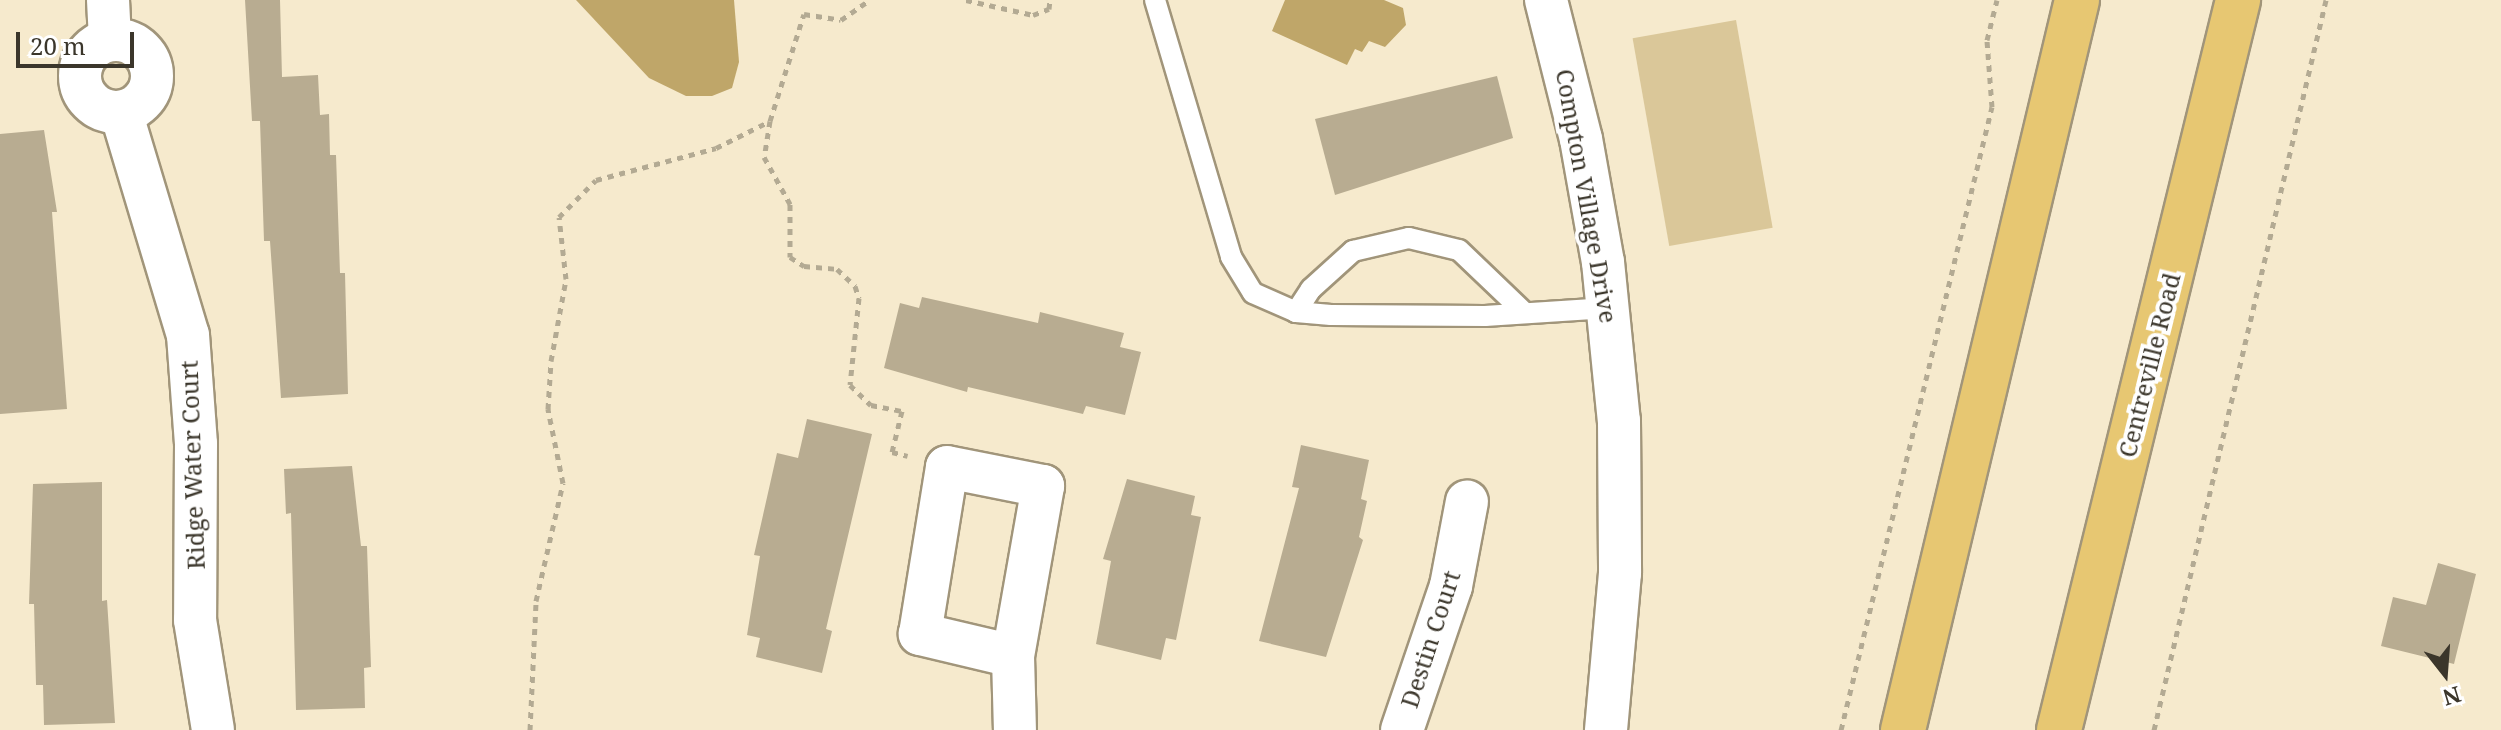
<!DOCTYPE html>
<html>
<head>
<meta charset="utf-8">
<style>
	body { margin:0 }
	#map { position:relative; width:2501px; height:730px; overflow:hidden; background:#f6eacd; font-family:"Noto Serif",serif }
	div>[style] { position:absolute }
	.green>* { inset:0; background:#dac799; transform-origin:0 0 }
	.water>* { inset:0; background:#bfa669 }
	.building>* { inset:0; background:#b8ac91 }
	.path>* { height:5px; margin-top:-2.5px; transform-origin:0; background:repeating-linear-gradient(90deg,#b3aa93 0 6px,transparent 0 12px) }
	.roads { filter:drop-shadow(2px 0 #a1957a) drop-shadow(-2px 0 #a1957a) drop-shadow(0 2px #a1957a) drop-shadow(0 -2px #a1957a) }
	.service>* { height:20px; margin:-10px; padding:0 10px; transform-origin:10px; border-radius:10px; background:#fff }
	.minor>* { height:42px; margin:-21px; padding:0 21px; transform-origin:21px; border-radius:21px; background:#fff }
	.minor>.ring { margin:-21px; padding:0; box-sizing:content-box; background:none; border:42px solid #fff; border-radius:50% }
	.trunk>* { height:44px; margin:-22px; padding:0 22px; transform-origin:22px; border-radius:22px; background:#e7c772 }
	span { translate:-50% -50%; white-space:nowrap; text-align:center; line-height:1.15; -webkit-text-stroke:8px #fff; paint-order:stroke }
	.street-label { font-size:24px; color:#3b362b }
	.north { position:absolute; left:2405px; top:634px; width:80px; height:80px; -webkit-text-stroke:6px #fff; paint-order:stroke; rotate:163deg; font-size:22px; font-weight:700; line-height:32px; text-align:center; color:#3b362b }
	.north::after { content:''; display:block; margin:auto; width:28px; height:36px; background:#3b362b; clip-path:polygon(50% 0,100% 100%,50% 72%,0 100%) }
	.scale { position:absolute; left:16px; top:32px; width:118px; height:36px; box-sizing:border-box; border:4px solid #3b362b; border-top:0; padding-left:10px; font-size:24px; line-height:28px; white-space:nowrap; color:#3b362b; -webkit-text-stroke:6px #fff; paint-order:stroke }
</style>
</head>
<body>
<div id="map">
	<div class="green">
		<i style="left:1736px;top:20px;width:211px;height:105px;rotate:80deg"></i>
	</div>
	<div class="water">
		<i style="clip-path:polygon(576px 0,734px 0,739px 62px,732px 88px,712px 96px,686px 96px,649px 78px)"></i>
		<i style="clip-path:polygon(1285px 0,1384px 0,1403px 8px,1406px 25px,1385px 47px,1369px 41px,1362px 52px,1355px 49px,1347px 65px,1272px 31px)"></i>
	</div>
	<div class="building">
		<i style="clip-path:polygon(245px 0,280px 0,282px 77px,318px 75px,320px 115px,329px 114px,330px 155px,336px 155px,340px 273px,345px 273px,348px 394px,281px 398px,270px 241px,264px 241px,260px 121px,252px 121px)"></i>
		<i style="clip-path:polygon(1497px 76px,1513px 138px,1335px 195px,1315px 119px)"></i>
		<i style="clip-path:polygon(44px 130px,57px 212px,52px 212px,67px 409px,0 414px,0 134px)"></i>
		<i style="clip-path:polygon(922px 297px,1038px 323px,1040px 312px,1124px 333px,1120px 347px,1141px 352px,1125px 415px,1086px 406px,1083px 414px,968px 387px,967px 392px,884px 368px,900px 303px,919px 308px)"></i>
		<i style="clip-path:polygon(807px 419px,872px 434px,826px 629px,832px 631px,822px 673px,756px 657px,760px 638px,747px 635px,760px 556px,754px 555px,777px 453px,798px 458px)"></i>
		<i style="clip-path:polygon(1301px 445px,1369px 460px,1361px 499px,1367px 501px,1359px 537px,1363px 540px,1326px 657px,1259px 641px,1299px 488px,1292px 487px)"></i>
		<i style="clip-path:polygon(352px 466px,361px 546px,367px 546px,371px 667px,364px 668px,365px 708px,296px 710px,291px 513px,286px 514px,284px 469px)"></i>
		<i style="clip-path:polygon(1127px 479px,1195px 496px,1191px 515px,1201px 517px,1176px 640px,1166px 638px,1161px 660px,1096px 644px,1111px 561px,1103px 559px)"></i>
		<i style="clip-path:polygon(102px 482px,102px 601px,107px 600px,115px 723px,44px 725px,43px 685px,36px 685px,34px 604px,29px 604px,33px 484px)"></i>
		<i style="clip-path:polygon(2438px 563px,2476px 574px,2454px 664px,2381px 646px,2393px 597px,2426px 605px)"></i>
	</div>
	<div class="path">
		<i style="left:966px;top:0;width:69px;rotate:12.6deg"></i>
		<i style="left:1033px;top:15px;width:17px;rotate:-21deg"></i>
		<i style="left:1049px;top:9px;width:9px;rotate:-84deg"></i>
		<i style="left:770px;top:121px;width:112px;rotate:-72.4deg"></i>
		<i style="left:804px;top:14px;width:37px;rotate:9deg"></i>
		<i style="left:841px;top:20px;width:35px;rotate:-35deg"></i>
		<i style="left:530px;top:730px;width:129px;rotate:-87.3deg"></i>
		<i style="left:536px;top:601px;width:121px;rotate:-77.1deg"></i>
		<i style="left:563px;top:483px;width:76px;rotate:-101.5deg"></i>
		<i style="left:548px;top:409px;width:48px;rotate:-86.4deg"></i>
		<i style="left:551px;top:361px;width:83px;rotate:-79.6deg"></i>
		<i style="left:566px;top:279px;width:62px;rotate:-96.4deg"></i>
		<i style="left:559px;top:217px;width:52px;rotate:-45deg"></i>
		<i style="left:596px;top:180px;width:124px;rotate:-14.9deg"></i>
		<i style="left:716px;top:148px;width:60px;rotate:-26.6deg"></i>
		<i style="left:770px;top:121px;width:36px;rotate:99deg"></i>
		<i style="left:764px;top:157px;width:54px;rotate:61deg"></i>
		<i style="left:790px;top:204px;width:53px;rotate:90deg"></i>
		<i style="left:790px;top:257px;width:17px;rotate:33deg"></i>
		<i style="left:804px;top:266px;width:33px;rotate:5deg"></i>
		<i style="left:837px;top:269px;width:25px;rotate:43deg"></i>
		<i style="left:855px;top:286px;width:13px;rotate:72deg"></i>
		<i style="left:859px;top:298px;width:87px;rotate:95.9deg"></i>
		<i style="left:850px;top:385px;width:29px;rotate:44deg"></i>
		<i style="left:871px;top:405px;width:32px;rotate:11deg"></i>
		<i style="left:902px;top:411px;width:42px;rotate:103.7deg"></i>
		<i style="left:892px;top:452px;width:16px;rotate:14deg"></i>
		<i style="left:1841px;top:730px;width:641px;rotate:-76.38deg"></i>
		<i style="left:1992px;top:107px;width:67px;rotate:-94.3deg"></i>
		<i style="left:1987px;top:40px;width:41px;rotate:-76deg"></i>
		<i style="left:2154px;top:730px;width:750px;rotate:-76.74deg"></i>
	</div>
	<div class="roads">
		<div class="service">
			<i style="left:1155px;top:0;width:268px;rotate:73.5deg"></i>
			<i style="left:1231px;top:257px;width:42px;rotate:58.6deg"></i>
			<i style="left:1253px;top:293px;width:47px;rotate:23.8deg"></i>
			<i style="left:1296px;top:312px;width:35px;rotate:5deg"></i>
			<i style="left:1331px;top:315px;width:154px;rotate:0.4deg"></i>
			<i style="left:1485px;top:316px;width:123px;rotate:-3.7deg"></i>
			<i style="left:1296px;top:312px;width:27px;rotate:-57deg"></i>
			<i style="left:1311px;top:289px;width:57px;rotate:-42.1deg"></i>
			<i style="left:1353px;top:251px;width:57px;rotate:-13.1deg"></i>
			<i style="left:1409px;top:238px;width:51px;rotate:13.5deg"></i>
			<i style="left:1459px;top:250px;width:91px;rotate:43.7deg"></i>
		</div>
		<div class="minor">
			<i style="left:108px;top:0;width:40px;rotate:87.1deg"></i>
			<i style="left:1546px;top:0;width:143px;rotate:75.9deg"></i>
			<i style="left:1581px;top:139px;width:125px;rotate:79.9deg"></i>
			<i style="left:1603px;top:262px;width:160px;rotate:84.3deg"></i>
			<i style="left:1619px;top:421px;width:152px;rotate:89.6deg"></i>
			<i style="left:1620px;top:573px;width:158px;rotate:95.1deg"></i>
			<i class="ring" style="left:80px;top:40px;width:30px;height:30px"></i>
			<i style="left:121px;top:112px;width:233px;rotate:73.3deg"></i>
			<i style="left:188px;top:335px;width:109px;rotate:85.8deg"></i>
			<i style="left:196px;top:444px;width:176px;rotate:90.3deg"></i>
			<i style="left:195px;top:620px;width:111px;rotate:80.7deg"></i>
			<i style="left:1013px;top:656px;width:96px;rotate:-166.7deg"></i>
			<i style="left:920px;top:634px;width:169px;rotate:-80.8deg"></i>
			<i style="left:947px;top:467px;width:98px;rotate:11.2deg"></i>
			<i style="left:1043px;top:486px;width:173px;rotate:100deg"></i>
			<i style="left:1013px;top:656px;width:74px;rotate:88.5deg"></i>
			<i style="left:1402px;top:730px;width:152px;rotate:-71.2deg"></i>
			<i style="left:1451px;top:586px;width:86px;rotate:-79.3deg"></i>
		</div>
		<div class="trunk">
			<i style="left:1903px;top:730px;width:750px;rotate:-76.59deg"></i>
			<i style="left:2059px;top:730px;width:752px;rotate:-76.22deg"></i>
		</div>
	</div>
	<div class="street-label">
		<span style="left:1587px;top:196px;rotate:80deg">Compton Village Drive</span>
		<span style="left:2149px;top:365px;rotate:-76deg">Centreville Road</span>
		<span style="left:192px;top:465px;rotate:-92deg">Ridge Water Court</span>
		<span style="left:1430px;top:639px;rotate:-72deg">Destin Court</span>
	</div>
	<div class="north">N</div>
	<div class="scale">20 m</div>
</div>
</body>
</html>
